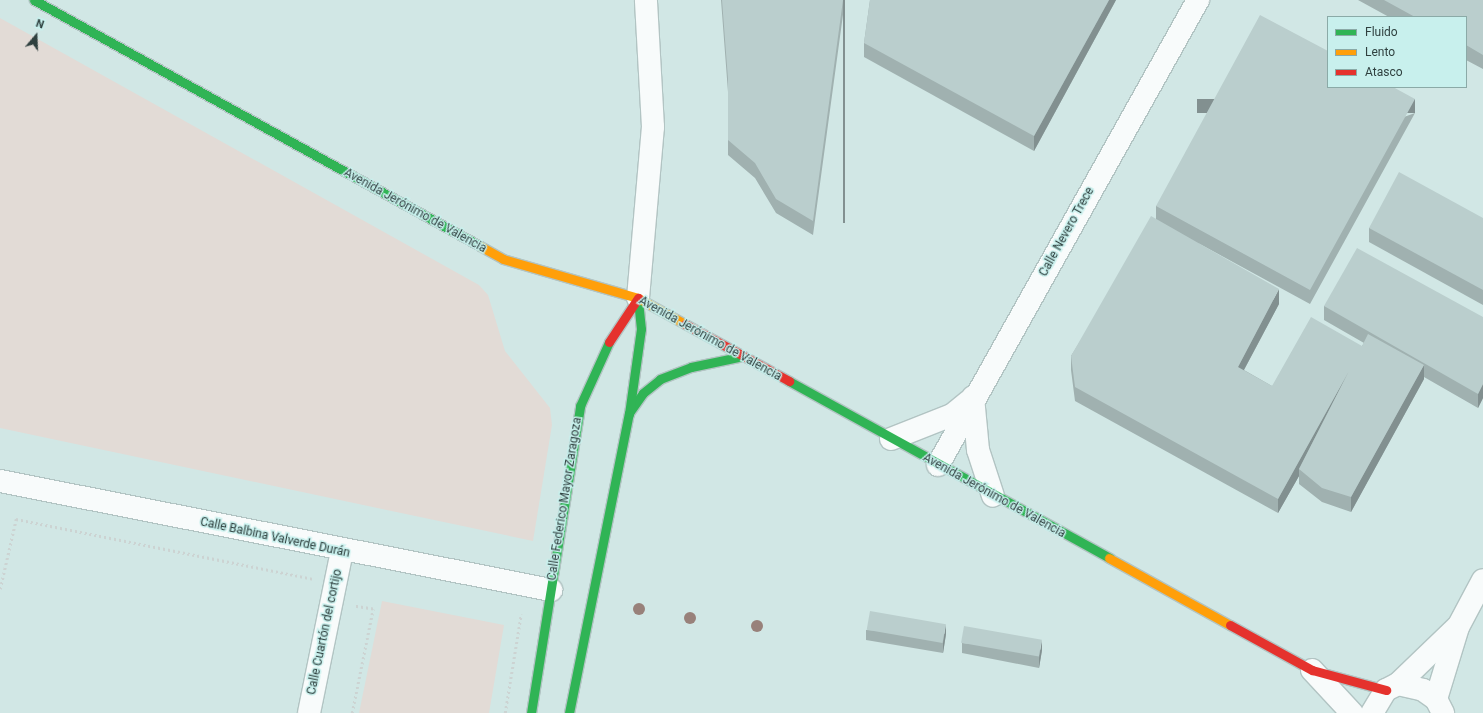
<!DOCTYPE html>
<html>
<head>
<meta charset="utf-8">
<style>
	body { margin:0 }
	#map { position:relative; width:1483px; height:713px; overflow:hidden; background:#d1e7e5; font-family:Roboto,sans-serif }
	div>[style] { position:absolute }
	.green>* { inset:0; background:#e2dbd6 }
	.path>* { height:2.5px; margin-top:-1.25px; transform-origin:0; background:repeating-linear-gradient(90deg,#ccd3d2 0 2px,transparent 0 5px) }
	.roads { filter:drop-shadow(1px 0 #b2c4c3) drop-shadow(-1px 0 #b2c4c3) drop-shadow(0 1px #b2c4c3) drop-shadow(0 -1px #b2c4c3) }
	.street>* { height:22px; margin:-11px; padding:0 11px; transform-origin:11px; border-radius:11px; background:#f8fbfb }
	.fast>* { height:9px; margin:-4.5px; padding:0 4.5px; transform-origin:4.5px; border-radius:4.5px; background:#30b455 }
	.slow>* { height:9px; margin:-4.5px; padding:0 4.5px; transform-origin:4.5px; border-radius:4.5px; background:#ff9f0a }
	.jam>* { height:9px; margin:-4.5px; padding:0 4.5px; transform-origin:4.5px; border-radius:4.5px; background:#e5322d }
	.trees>* { width:12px; height:12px; margin:-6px; border-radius:50%; background:#98817a }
	.wall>* { inset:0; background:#a0b1b0 }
	.shaded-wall>* { inset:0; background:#829090; transform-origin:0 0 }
	.building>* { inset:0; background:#bacecd; transform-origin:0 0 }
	span { translate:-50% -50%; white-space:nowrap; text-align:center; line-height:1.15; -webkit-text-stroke:3px #c8f0ed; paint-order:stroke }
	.street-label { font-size:12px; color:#2f403f }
	.legend { position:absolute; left:1327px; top:16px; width:140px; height:72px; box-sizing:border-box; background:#c8f0ed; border:1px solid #8baaa7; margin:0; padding:5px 7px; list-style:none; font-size:12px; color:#2f403f }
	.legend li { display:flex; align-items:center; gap:8px; height:20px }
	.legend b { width:20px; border:1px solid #8baaa7 }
	.north { position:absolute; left:16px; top:16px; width:40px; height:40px; -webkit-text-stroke:3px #c8f0ed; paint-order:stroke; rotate:19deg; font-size:11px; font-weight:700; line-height:16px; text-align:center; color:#2f403f }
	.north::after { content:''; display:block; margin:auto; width:14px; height:18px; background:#2f403f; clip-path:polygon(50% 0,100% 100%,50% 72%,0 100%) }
</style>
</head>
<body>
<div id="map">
	<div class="green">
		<i style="clip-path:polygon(0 18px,479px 285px,488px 295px,505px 351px,550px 408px,552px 425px,533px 541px,0 428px)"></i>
		<i style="clip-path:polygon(382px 601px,504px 625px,489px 713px,359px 713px)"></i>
	</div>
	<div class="path">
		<i style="left:0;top:589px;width:72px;rotate:-77.1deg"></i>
		<i style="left:16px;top:519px;width:303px;rotate:11.4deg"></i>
		<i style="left:352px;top:713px;width:106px;rotate:-78.6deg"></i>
		<i style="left:373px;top:609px;width:18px;rotate:-171deg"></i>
		<i style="left:505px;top:713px;width:100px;rotate:-80.8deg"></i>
	</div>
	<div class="roads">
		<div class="street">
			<i style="left:638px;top:298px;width:172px;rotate:-85deg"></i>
			<i style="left:653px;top:127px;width:127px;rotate:-93.2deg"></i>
			<i style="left:973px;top:397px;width:53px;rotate:84.6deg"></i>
			<i style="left:978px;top:450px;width:48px;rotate:71.9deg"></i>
			<i style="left:891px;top:439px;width:66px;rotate:-21.5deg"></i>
			<i style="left:952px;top:415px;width:22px;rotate:-39deg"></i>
			<i style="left:938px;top:465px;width:533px;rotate:-60.79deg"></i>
			<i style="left:0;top:481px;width:562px;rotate:11.19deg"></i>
			<i style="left:1312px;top:670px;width:59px;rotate:47.1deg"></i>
			<i style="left:1398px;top:684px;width:82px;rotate:-44deg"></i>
			<i style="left:1436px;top:699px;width:75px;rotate:-73deg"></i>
			<i style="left:1458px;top:627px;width:53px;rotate:-62deg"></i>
			<i style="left:309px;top:713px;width:165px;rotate:-78.5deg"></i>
			<i style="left:1372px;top:713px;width:27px;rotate:-59deg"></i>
			<i style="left:1386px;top:690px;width:13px;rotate:-27deg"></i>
			<i style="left:1398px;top:684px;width:26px;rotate:13deg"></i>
			<i style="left:1423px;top:690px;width:16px;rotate:35deg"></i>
			<i style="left:1436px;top:699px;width:16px;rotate:63deg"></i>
		</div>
		<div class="fast">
			<i style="left:34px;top:0;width:509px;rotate:28.88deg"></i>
			<i style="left:789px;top:381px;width:366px;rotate:28.9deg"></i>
			<i style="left:629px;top:413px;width:24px;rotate:-55deg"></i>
			<i style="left:643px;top:393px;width:22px;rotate:-39deg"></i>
			<i style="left:660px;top:379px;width:33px;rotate:-21deg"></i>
			<i style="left:691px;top:367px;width:53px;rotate:-11.9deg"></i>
			<i style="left:531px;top:713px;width:311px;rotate:-80.9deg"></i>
			<i style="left:580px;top:406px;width:70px;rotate:-65.6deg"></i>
			<i style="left:569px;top:713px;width:305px;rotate:-78.7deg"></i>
			<i style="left:629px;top:414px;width:86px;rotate:-82deg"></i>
			<i style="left:641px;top:329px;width:31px;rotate:-96deg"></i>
		</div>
		<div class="slow">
			<i style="left:480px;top:246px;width:26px;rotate:29deg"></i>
			<i style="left:503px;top:259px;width:141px;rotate:16.1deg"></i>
			<i style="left:638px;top:298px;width:54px;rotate:29deg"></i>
			<i style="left:1109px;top:558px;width:138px;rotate:29deg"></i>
		</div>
		<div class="jam">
			<i style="left:685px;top:324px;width:119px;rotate:28.7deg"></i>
			<i style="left:609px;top:342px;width:53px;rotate:-56.6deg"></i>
			<i style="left:1230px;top:625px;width:94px;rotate:28.8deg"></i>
			<i style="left:1312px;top:670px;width:77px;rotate:15.1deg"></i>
		</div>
	</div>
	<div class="trees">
		<i style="left:639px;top:609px"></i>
		<i style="left:690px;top:618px"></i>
		<i style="left:757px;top:626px"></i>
	</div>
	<div class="wall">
		<i style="clip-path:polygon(721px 0,845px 0,813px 235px,776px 213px,755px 178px,728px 155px,728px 92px)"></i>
		<i style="clip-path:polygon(870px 0,1116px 0,1034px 151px,864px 57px,864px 43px)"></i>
		<i style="clip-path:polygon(1358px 0,1483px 0,1483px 69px,1466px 60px,1466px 17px,1389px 17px)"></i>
		<i style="clip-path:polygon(1415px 113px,1310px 304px,1198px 243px,1279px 304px,1244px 370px,1272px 386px,1362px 346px,1364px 343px,1324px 320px,1324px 306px,1483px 317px,1483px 398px,1478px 408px,1424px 377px,1424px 379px,1351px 512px,1322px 502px,1299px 484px,1299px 476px,1278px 513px,1075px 401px,1071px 370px,1071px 356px,1156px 219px,1156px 206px)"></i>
		<i style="clip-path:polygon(1483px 218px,1483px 305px,1369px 242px,1369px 228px)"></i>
		<i style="clip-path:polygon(866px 630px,946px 634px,943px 653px,866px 640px)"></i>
		<i style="clip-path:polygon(962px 643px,1042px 650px,1039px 668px,962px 653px)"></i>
	</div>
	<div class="shaded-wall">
		<i style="left:843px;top:0;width:2px;height:223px"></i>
		<i style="clip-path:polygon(1109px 0,1116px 0,1034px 151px,1034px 136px)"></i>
		<i style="left:1415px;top:99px;width:14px;height:218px;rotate:90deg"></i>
		<i style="clip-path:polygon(1279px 289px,1279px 304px,1238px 381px,1238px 367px)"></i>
		<i style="clip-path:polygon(1424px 365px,1424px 379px,1351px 512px,1351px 497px)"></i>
		<i style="clip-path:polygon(1349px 371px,1299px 469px,1299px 476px,1278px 513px,1278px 499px)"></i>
		<i style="clip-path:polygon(1483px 384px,1483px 398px,1478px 408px,1478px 394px)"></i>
		<i style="clip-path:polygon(946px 624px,946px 634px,943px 653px,943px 643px)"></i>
		<i style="clip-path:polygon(1042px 640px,1042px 650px,1039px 668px,1039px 658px)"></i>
	</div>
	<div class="building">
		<i style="clip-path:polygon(722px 0,843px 0,813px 221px,776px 199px,755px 163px,728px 140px,728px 79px)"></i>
		<i style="clip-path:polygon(870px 0,1109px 0,1034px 136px,864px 43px)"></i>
		<i style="clip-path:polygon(1384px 0,1483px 0,1483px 55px,1466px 45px,1466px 17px,1415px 17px)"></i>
		<i style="clip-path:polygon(1260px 15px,1328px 51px,1328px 87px,1393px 87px,1415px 99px,1310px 290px,1156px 206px)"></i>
		<i style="clip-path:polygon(1399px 172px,1483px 218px,1483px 290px,1369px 228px)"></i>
		<i style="clip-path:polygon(1151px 216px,1279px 289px,1238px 367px,1272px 386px,1311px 317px,1362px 346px,1368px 334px,1424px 365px,1351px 497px,1322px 488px,1299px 469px,1349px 371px,1278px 499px,1075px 387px,1071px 356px)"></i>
		<i style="clip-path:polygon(1357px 248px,1483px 317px,1483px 384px,1478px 394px,1324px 306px)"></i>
		<i style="left:870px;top:611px;width:77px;height:19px;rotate:10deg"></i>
		<i style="left:964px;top:626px;width:79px;height:17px;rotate:10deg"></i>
	</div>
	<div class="street-label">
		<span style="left:415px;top:211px;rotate:29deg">Avenida Jerónimo de Valencia</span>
		<span style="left:1067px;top:232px;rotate:-61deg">Calle Nevero Trece</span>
		<span style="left:710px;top:339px;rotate:29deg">Avenida Jerónimo de Valencia</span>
		<span style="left:994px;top:496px;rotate:29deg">Avenida Jerónimo de Valencia</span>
		<span style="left:565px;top:499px;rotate:-81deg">Calle Federico Mayor Zaragoza</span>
		<span style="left:275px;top:538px;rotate:12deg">Calle Balbina Valverde Durán</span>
		<span style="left:325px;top:632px;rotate:-78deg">Calle Cuartón del cortijo</span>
	</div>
	<ul class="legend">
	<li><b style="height:5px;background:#30b455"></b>Fluido</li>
	<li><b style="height:5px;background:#ff9f0a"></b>Lento</li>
	<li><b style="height:5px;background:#e5322d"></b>Atasco</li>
	</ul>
	<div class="north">N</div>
</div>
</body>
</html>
